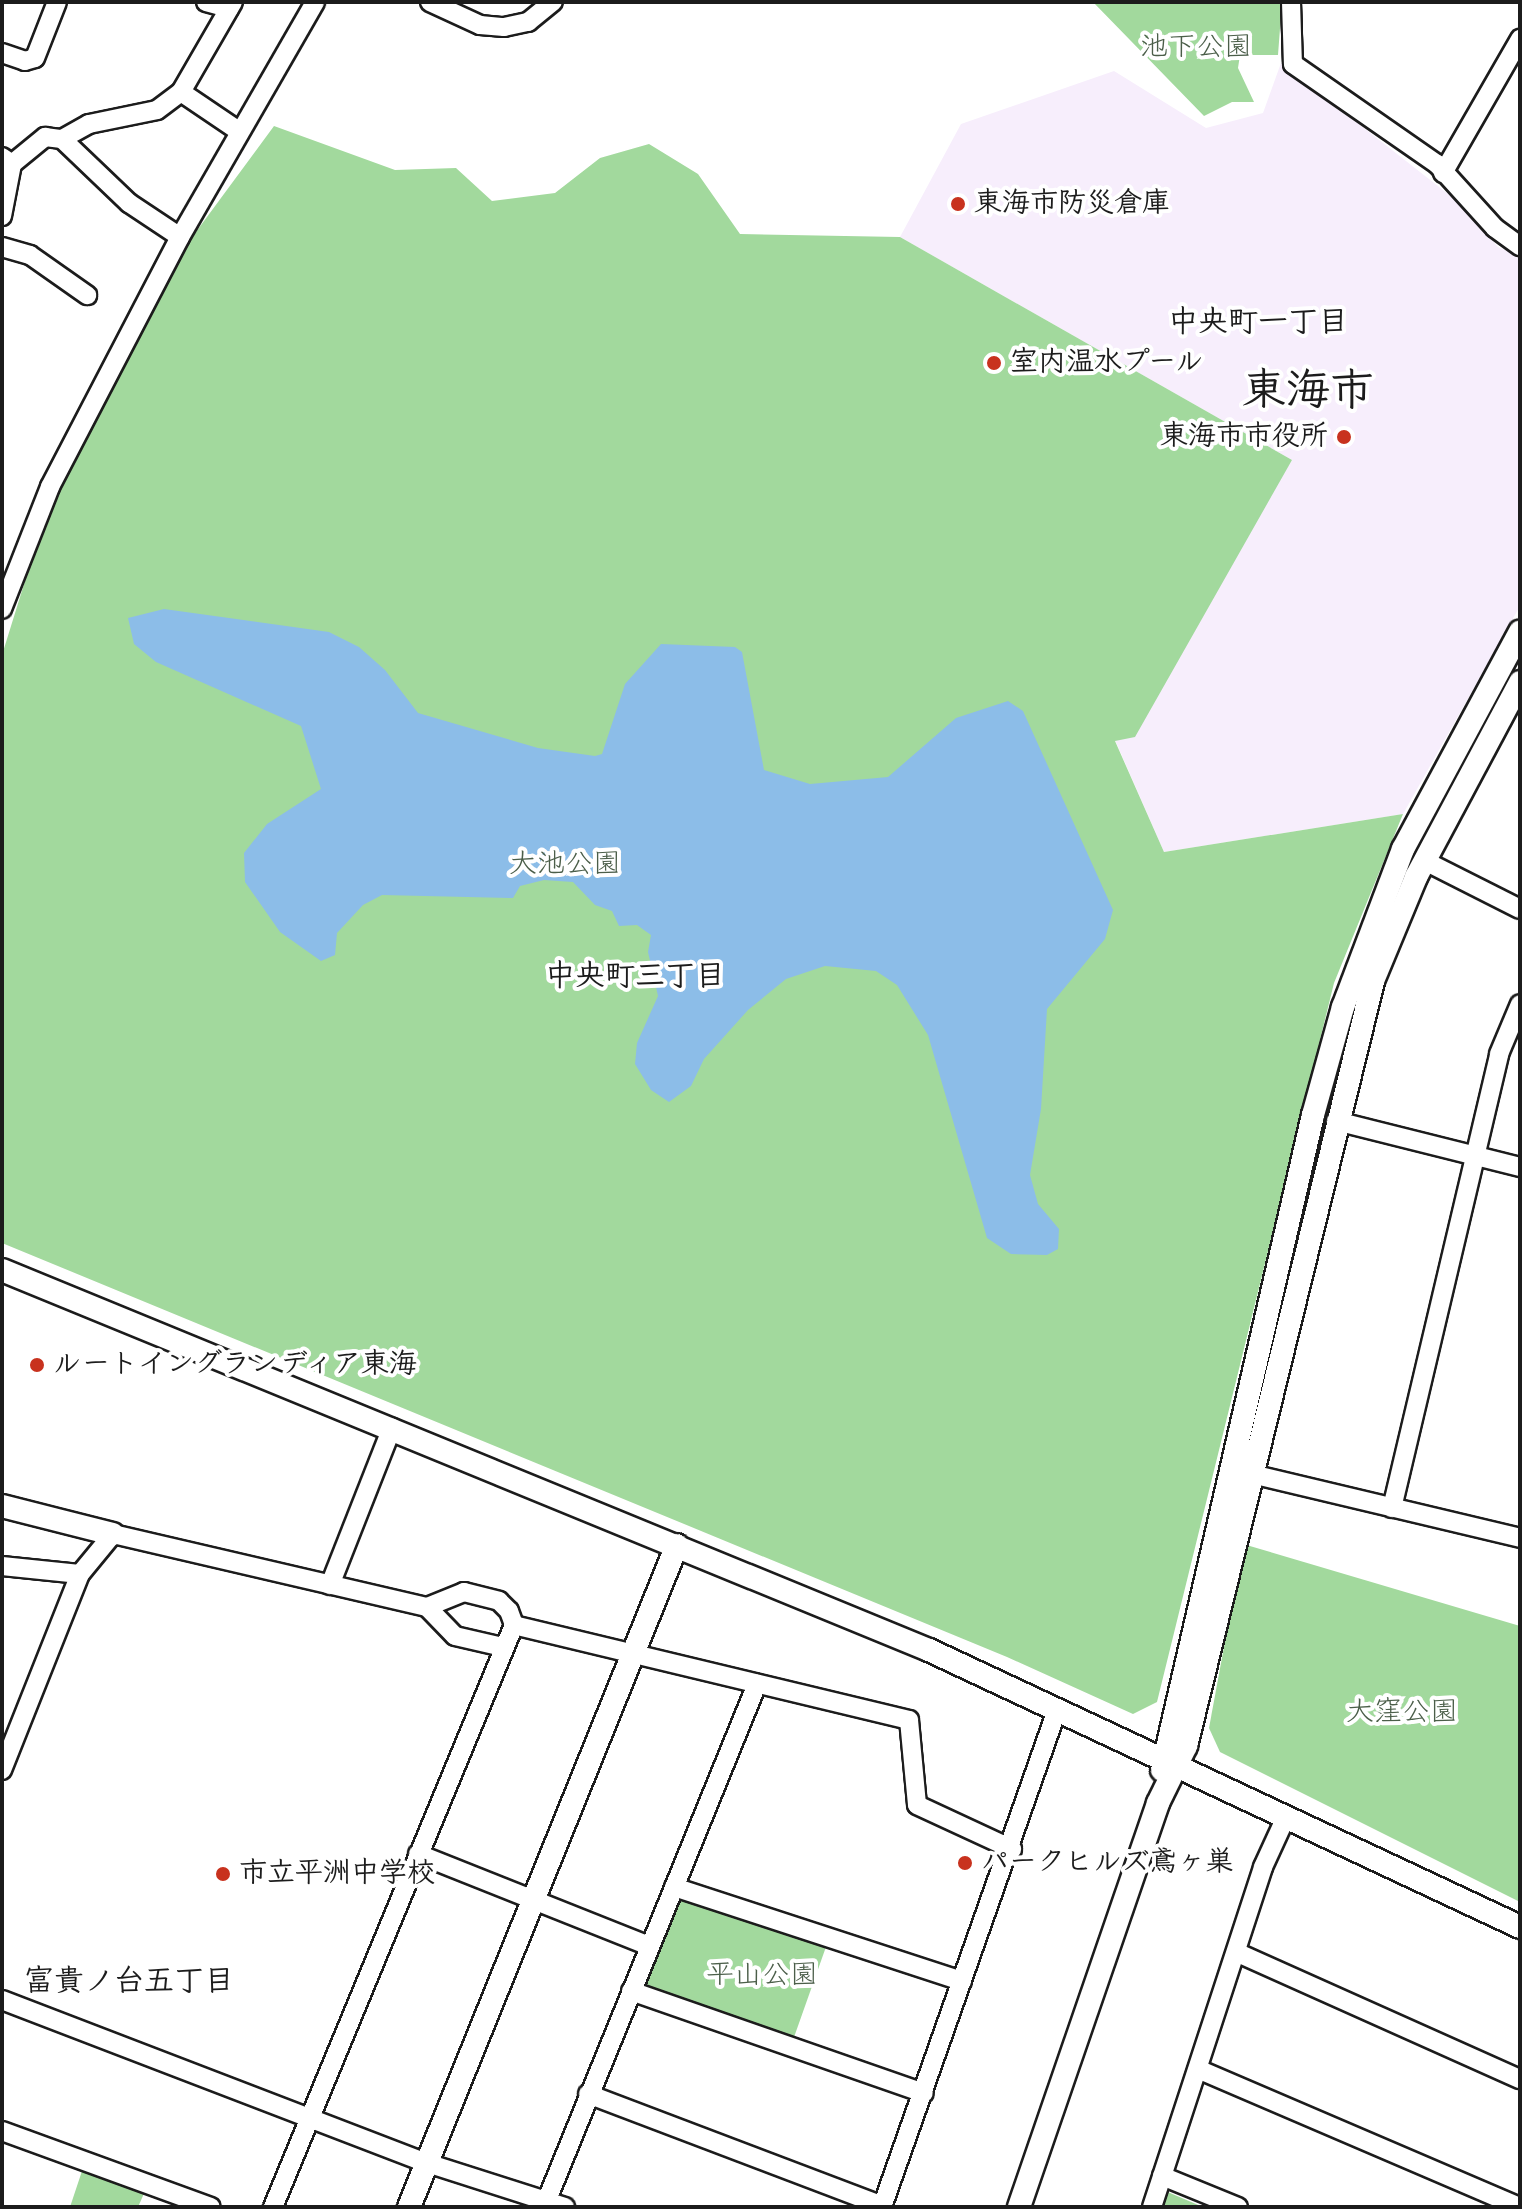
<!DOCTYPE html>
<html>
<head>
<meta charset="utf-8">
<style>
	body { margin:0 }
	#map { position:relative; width:1522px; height:2209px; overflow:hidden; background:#fff; font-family:Kalam,"Klee One",sans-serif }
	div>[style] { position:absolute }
	.built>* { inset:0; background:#f7eefc }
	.green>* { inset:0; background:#a2d99d }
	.water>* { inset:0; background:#8cbde8 }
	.roads { filter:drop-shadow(2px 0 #1c1c1c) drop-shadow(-2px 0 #1c1c1c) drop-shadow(0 2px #1c1c1c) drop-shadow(0 -2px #1c1c1c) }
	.minor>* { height:18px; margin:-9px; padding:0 9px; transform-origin:9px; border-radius:9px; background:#fff }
	.tertiary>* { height:22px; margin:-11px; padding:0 11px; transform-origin:11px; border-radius:11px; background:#fff }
	.dots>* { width:22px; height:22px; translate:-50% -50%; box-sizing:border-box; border:4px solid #fff; border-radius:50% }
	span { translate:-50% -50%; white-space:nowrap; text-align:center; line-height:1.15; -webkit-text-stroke:8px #fff; paint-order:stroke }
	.park-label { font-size:28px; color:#4b5e49 }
	.poi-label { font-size:28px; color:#1c1c1c; font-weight:700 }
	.left { translate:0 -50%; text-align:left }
	.right { translate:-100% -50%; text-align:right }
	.neighbourhood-label { font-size:30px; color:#1c1c1c; font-weight:700 }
	.town-label { font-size:44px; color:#1c1c1c; font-weight:700 }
	.frame { position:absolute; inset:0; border:4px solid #1c1c1c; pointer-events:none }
</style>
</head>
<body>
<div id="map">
	<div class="built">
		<i style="clip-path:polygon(1281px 63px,1457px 201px,1498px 247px,1520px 256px,1520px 606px,1403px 814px,1164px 852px,1115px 740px,1292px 460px,900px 237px,961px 124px,1114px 71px,1206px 128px,1263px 113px)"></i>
	</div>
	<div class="green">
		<i style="clip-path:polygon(1093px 2px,1282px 2px,1278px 55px,1240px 55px,1238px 68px,1254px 102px,1232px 102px,1204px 116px)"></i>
		<i style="clip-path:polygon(274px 126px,395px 170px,456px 168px,492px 201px,555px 193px,600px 158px,649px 144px,698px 174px,740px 234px,900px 237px,1292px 460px,1135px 737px,1115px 741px,1164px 852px,1403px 814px,1334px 983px,1157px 1702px,1133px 1714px,1007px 1657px,2px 1243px,2px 655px,43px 523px,190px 240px)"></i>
		<i style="clip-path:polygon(1243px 1544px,1520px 1626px,1520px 1902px,1220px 1752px,1209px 1728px)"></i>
		<i style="clip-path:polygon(685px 1897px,827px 1944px,793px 2040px,645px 1989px,642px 1981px,676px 1899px)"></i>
		<i style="clip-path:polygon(84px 2165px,146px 2189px,138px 2207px,70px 2207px)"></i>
		<i style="clip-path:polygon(1163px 2190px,1203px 2207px,1158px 2207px)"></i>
	</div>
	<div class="water">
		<i style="clip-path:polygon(164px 609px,329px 632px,359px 647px,385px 670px,418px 713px,538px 748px,595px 756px,602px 754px,625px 684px,661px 644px,735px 647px,742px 652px,764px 770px,810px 784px,888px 777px,956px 718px,1008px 701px,1023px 711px,1113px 910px,1105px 939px,1047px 1009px,1041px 1109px,1030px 1175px,1038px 1204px,1059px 1229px,1058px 1249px,1047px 1255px,1011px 1254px,987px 1238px,928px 1035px,897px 985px,876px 971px,825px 966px,786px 979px,748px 1010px,704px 1059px,691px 1086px,669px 1102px,651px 1090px,635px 1064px,637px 1043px,658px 996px,648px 952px,651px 935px,637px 925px,619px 926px,612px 911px,595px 905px,573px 882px,544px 880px,520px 886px,513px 898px,382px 895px,363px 905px,337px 933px,335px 955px,321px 961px,280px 932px,245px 882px,244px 853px,267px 824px,321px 789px,301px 726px,156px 662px,134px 644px,128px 618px)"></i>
	</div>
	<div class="roads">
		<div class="minor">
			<i style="left:206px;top:2px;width:24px;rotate:15deg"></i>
			<i style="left:233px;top:2px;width:104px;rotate:120deg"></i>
			<i style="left:181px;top:92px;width:71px;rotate:34.1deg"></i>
			<i style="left:430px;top:2px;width:55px;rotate:24.7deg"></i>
			<i style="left:480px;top:25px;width:24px;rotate:5deg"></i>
			<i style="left:504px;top:27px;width:25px;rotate:-12deg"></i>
			<i style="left:528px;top:22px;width:32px;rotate:-39deg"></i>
			<i style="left:1291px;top:2px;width:62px;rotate:88.2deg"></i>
			<i style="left:1293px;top:64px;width:175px;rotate:34.8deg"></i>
			<i style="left:1437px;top:164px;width:86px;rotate:47.8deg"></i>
			<i style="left:1495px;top:228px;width:31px;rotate:36deg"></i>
			<i style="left:2px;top:53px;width:24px;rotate:19deg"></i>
			<i style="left:25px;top:61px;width:10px;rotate:-17deg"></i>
			<i style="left:35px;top:58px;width:60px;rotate:-68.6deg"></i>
			<i style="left:62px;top:139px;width:31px;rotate:-29deg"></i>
			<i style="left:89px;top:124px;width:69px;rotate:-11.6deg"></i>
			<i style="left:157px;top:110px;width:30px;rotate:-37deg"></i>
			<i style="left:2px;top:157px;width:12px;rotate:35deg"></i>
			<i style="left:12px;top:164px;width:43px;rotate:-39.3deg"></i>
			<i style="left:45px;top:137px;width:17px;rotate:7deg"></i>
			<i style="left:62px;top:139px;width:93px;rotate:43.7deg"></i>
			<i style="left:129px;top:203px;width:61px;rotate:33.7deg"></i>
			<i style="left:180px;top:237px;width:282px;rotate:117.5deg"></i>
			<i style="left:50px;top:487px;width:131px;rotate:111.5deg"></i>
			<i style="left:1443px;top:173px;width:155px;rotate:-60.1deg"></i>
			<i style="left:2px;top:216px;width:53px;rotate:-79.1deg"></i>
			<i style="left:180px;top:237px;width:271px;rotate:-60.1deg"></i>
			<i style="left:2px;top:247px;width:29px;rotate:16deg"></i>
			<i style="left:30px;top:255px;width:70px;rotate:35.1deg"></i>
			<i style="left:1425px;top:861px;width:106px;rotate:26.8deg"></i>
			<i style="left:1336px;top:1121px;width:190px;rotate:14deg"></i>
			<i style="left:1252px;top:1474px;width:276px;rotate:13.4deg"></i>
			<i style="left:1392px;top:1508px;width:466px;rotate:-76.7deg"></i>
			<i style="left:1499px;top:1054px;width:54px;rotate:-67.2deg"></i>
			<i style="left:2px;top:1566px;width:78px;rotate:5.9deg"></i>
			<i style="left:330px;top:1585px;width:169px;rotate:-68.5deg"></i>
			<i style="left:427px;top:1607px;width:40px;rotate:46deg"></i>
			<i style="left:455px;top:1636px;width:49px;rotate:12.9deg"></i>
			<i style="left:514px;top:1625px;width:406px;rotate:13.5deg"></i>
			<i style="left:909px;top:1720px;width:85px;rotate:84.6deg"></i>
			<i style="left:917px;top:1805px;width:105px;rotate:24.9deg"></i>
			<i style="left:2px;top:1770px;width:211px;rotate:-68.3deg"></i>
			<i style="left:80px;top:1574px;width:52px;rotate:-50.5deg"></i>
			<i style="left:113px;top:1534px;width:322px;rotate:13.1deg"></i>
			<i style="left:427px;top:1607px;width:40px;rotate:-22deg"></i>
			<i style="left:464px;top:1592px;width:36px;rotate:14deg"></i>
			<i style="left:499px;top:1601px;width:14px;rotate:45deg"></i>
			<i style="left:509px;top:1611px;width:15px;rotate:70deg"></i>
			<i style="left:514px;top:1625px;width:630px;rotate:112.49deg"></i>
			<i style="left:418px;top:1854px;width:249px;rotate:21.7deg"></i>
			<i style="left:674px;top:1887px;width:303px;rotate:18.1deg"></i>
			<i style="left:1238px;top:1953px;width:309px;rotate:24.1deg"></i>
			<i style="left:631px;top:1991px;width:310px;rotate:19.2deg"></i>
			<i style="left:2px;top:2000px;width:455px;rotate:21deg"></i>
			<i style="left:427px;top:2163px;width:145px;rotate:17.7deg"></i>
			<i style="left:1200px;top:2070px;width:347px;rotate:23.2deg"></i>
			<i style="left:588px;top:2094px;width:316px;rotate:20.8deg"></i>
			<i style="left:2px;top:2131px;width:222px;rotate:20deg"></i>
			<i style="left:1162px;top:2176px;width:82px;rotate:22.2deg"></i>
			<i style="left:544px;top:2207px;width:565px;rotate:-67.84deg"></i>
			<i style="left:882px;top:2207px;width:527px;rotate:-70.6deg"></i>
			<i style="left:1152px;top:2207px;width:358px;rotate:-71.9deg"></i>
			<i style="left:1263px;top:1867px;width:55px;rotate:-65.3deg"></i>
		</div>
		<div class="tertiary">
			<i style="left:2px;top:1270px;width:1002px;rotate:22.29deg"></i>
			<i style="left:929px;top:1650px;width:653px;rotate:25.11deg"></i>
			<i style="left:2px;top:1506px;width:114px;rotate:14.2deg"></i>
			<i style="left:1162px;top:1770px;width:672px;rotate:-77.02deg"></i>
			<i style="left:1313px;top:1115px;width:112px;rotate:-74.5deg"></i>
			<i style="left:1343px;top:1007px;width:169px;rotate:-69.2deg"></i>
			<i style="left:1403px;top:849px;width:247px;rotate:-61.7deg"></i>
			<i style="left:409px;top:2207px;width:714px;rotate:-67.96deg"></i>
			<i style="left:1019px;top:2207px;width:427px;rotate:-71deg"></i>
			<i style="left:1158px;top:1803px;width:64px;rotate:-63.8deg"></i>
			<i style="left:1186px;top:1746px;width:788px;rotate:-76.26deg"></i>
			<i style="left:1373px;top:981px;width:113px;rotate:-67.5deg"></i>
			<i style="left:1416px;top:877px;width:221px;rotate:-61.9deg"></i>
		</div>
	</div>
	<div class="dots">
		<i style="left:958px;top:204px;background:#c8321e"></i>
		<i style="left:994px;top:363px;background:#c8321e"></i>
		<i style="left:1344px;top:437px;background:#c8321e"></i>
		<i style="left:37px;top:1365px;background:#c8321e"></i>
		<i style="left:965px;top:1863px;background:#c8321e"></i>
		<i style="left:223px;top:1874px;background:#c8321e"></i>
	</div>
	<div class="park-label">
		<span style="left:1196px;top:48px">池下公園</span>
		<span style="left:565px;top:865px">大池公園</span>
		<span style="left:1402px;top:1713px">大窪公園</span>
		<span style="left:762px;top:1976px">平山公園</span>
	</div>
	<div class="poi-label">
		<span class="left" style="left:974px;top:204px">東海市防災倉庫</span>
		<span class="left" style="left:1010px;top:363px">室内温水プール</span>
		<span class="right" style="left:1328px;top:437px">東海市市役所</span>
		<span class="left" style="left:53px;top:1365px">ルートイングランディア東海</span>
		<span class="left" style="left:981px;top:1863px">パークヒルズ鳶ヶ巣</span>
		<span class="left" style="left:239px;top:1874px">市立平洲中学校</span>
	</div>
	<div class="neighbourhood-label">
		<span style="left:1258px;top:323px">中央町一丁目</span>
		<span style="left:635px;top:977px">中央町三丁目</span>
		<span style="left:129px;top:1982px">富貴ノ台五丁目</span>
	</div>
	<div class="town-label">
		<span style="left:1308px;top:392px">東海市</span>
	</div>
	<div class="frame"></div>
</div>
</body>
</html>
